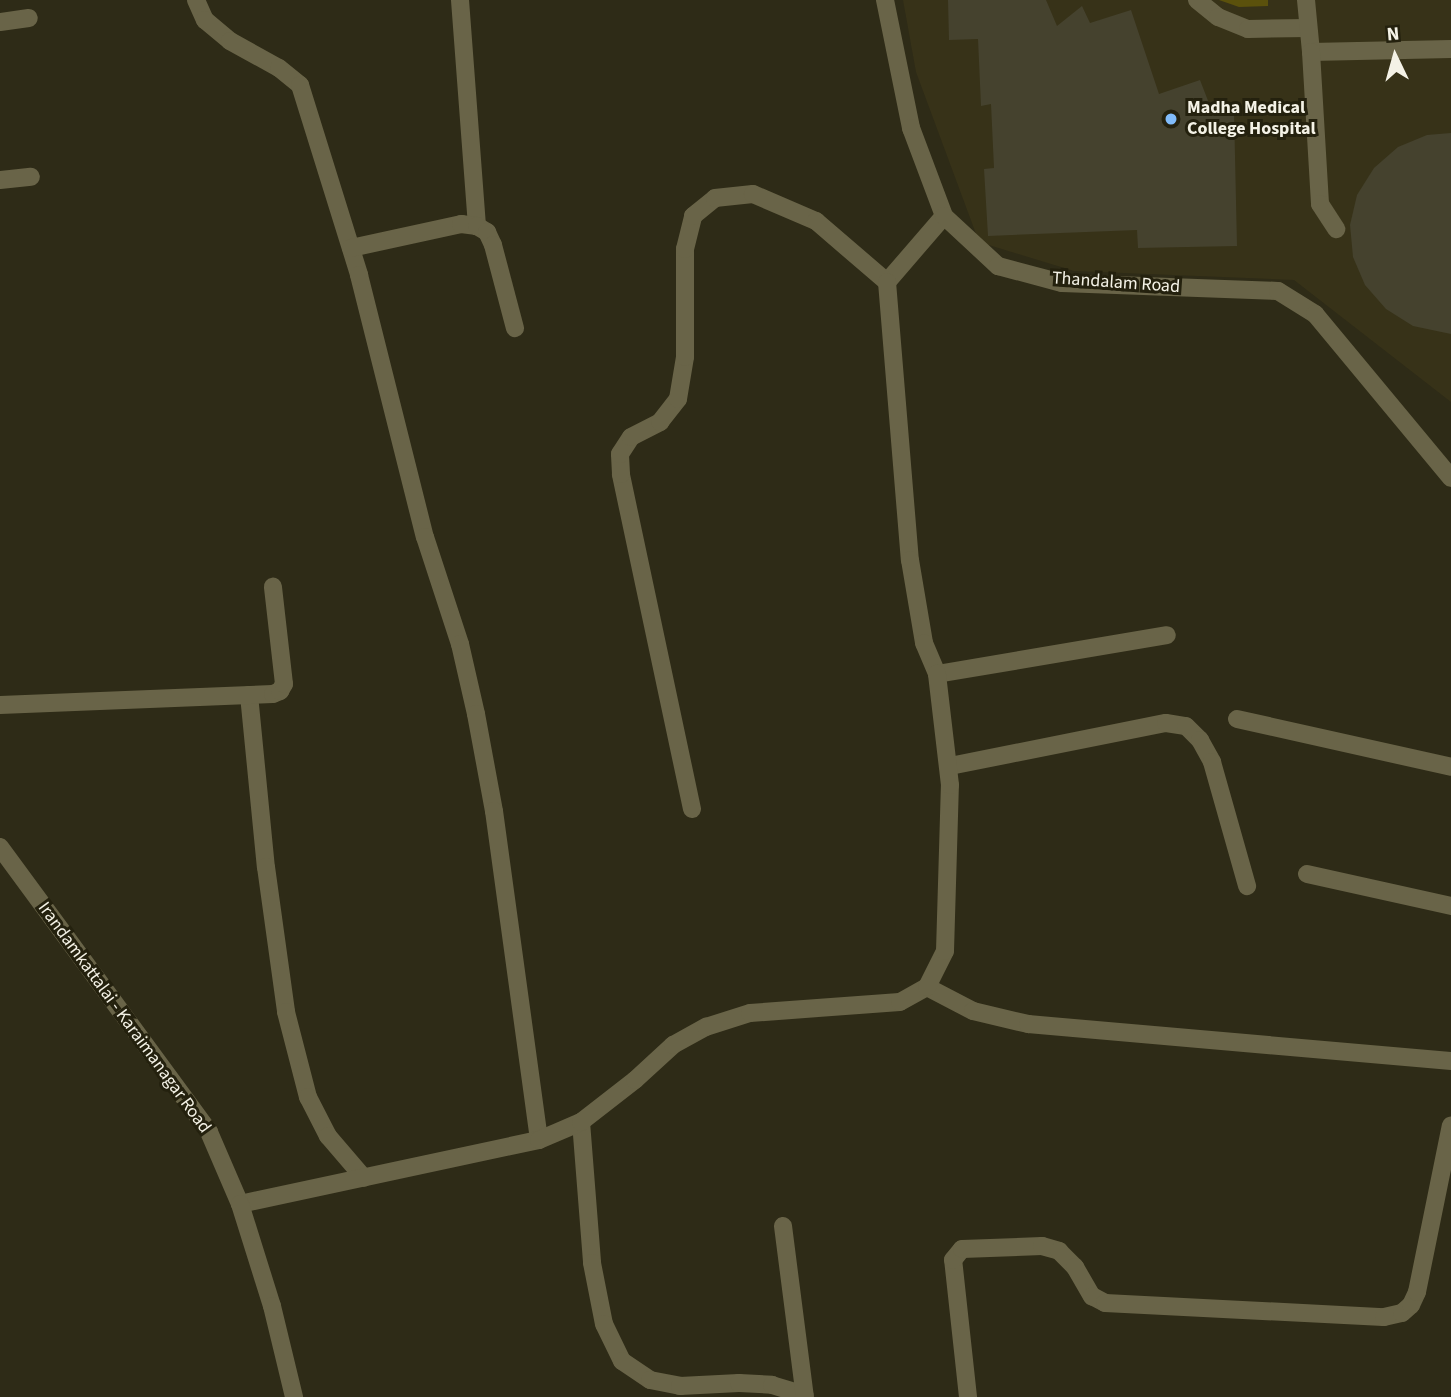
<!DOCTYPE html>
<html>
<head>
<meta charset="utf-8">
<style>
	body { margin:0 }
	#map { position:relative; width:1451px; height:1397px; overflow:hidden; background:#2e2b17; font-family:"Source Sans 3",sans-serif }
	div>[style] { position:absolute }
	.built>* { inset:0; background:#373218 }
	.green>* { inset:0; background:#5b510c }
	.building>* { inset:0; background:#45422e }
	.service>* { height:18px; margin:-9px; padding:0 9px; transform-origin:9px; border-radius:9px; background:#696448 }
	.minor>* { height:18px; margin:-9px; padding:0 9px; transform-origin:9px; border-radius:9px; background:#696448 }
	.tertiary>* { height:18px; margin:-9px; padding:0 9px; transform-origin:9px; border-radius:9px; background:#696448 }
	.dots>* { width:19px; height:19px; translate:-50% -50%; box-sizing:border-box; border:4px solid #24210e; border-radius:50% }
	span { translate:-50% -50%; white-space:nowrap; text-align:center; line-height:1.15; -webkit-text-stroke:6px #24210e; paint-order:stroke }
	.poi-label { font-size:18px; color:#f4f2e6; font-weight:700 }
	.left { translate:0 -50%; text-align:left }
	.street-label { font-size:18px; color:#f4f2e6 }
	.north { position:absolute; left:1360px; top:21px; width:70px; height:70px; -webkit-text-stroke:5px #24210e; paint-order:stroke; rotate:355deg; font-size:19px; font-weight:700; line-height:28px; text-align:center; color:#f4f2e6 }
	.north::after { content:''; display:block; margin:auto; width:24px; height:32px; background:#f4f2e6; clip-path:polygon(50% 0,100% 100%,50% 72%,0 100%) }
</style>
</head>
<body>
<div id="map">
	<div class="built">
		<i style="clip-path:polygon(903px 0,1451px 0,1451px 402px,1294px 280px,1074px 271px,979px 242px,916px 72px)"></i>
	</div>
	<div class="green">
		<i style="clip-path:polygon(1219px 0,1268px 0,1268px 6px,1239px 7px)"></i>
	</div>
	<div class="building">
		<i style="clip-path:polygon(948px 0,1046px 0,1057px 26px,1082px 6px,1090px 23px,1131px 10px,1159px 94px,1200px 80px,1212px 111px,1234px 111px,1237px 246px,1138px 248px,1137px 230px,988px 236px,984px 169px,994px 168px,991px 104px,981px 106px,978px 39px,949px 40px)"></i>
		<i style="clip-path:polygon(1451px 133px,1451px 334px,1413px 326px,1386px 309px,1365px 285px,1353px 257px,1350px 225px,1357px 195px,1374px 168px,1398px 147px,1427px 135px)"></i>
	</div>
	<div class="service">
		<i style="left:1197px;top:0;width:27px;rotate:39deg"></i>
		<i style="left:1218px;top:17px;width:32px;rotate:22deg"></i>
		<i style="left:1248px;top:29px;width:60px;rotate:-1deg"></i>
		<i style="left:1306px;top:0;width:52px;rotate:84.5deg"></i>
		<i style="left:1311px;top:52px;width:140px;rotate:-1.2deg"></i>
		<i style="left:1311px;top:52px;width:152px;rotate:86.6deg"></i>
		<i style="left:1320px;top:204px;width:30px;rotate:57deg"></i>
	</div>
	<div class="minor">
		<i style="left:196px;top:0;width:22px;rotate:66deg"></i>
		<i style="left:205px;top:20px;width:33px;rotate:40deg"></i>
		<i style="left:230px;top:41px;width:56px;rotate:28.9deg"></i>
		<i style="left:279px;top:68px;width:27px;rotate:39deg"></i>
		<i style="left:300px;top:85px;width:199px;rotate:72.7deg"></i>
		<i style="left:359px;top:275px;width:270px;rotate:75.9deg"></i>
		<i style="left:425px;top:537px;width:113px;rotate:71.9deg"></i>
		<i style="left:460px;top:644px;width:72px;rotate:77.1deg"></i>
		<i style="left:476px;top:714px;width:99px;rotate:79.5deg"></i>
		<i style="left:494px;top:811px;width:332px;rotate:82.2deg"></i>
		<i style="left:460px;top:0;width:227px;rotate:85.7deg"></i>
		<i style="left:0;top:22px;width:29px;rotate:-8deg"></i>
		<i style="left:0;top:180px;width:31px;rotate:-6deg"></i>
		<i style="left:351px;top:248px;width:113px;rotate:-12.3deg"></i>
		<i style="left:461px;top:224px;width:16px;rotate:7deg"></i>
		<i style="left:477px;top:226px;width:12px;rotate:31deg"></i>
		<i style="left:487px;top:232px;width:14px;rotate:65deg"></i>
		<i style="left:493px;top:245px;width:86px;rotate:75.2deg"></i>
		<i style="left:887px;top:282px;width:87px;rotate:-49.2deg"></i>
		<i style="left:249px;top:695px;width:173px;rotate:84.4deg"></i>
		<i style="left:266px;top:867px;width:146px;rotate:82.1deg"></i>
		<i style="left:286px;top:1012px;width:88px;rotate:75.5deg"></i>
		<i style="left:308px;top:1097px;width:44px;rotate:62.9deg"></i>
		<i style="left:328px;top:1136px;width:55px;rotate:49.4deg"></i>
		<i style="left:0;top:705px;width:273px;rotate:-2.3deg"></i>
		<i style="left:273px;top:694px;width:8px;rotate:-23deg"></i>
		<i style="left:280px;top:691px;width:8px;rotate:-60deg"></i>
		<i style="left:284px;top:684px;width:98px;rotate:-96.5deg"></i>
		<i style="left:1237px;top:719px;width:219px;rotate:12.6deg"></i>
		<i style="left:950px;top:766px;width:220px;rotate:-11.3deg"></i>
		<i style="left:1166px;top:723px;width:20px;rotate:9deg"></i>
		<i style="left:1186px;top:726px;width:20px;rotate:45deg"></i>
		<i style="left:1200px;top:740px;width:25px;rotate:61deg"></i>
		<i style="left:1212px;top:762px;width:129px;rotate:74.2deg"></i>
		<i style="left:692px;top:809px;width:342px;rotate:-102deg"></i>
		<i style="left:621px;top:474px;width:20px;rotate:-93deg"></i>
		<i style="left:620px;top:454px;width:20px;rotate:-57deg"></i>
		<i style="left:631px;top:437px;width:33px;rotate:-27deg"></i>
		<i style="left:660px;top:422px;width:29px;rotate:-52deg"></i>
		<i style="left:678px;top:399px;width:43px;rotate:-80.5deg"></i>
		<i style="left:685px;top:357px;width:108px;rotate:-90deg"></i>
		<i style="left:685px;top:249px;width:34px;rotate:-76deg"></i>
		<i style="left:693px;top:216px;width:28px;rotate:-39deg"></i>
		<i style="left:715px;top:198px;width:38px;rotate:-6deg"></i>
		<i style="left:753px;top:194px;width:69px;rotate:23.2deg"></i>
		<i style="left:816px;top:221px;width:94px;rotate:40.7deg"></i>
		<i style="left:887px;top:282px;width:279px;rotate:85.3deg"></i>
		<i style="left:910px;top:560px;width:84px;rotate:80.4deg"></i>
		<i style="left:924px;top:643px;width:34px;rotate:67deg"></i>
		<i style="left:937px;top:674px;width:233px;rotate:-9.6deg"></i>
		<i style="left:1307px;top:874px;width:148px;rotate:12.5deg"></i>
		<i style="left:927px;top:987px;width:52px;rotate:27.6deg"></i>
		<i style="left:973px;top:1011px;width:57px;rotate:13.3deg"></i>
		<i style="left:1028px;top:1024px;width:425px;rotate:5deg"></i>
		<i style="left:581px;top:1122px;width:141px;rotate:85.5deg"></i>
		<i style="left:592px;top:1263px;width:62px;rotate:78.9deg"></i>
		<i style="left:604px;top:1324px;width:41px;rotate:64.1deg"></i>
		<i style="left:622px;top:1361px;width:34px;rotate:34deg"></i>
		<i style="left:650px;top:1380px;width:31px;rotate:11deg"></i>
		<i style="left:680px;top:1386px;width:59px;rotate:-2.9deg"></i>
		<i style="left:739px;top:1383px;width:33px;rotate:3deg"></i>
		<i style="left:772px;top:1385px;width:34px;rotate:17deg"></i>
		<i style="left:240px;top:1204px;width:306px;rotate:-12.1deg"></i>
		<i style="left:539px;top:1140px;width:46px;rotate:-23.2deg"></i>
		<i style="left:581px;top:1122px;width:68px;rotate:-37.9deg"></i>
		<i style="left:635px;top:1080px;width:52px;rotate:-42.6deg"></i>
		<i style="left:673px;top:1045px;width:38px;rotate:-29deg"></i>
		<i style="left:706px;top:1027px;width:46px;rotate:-17.7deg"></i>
		<i style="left:750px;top:1013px;width:150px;rotate:-4.2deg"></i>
		<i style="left:900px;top:1002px;width:31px;rotate:-29deg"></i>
		<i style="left:927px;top:987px;width:40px;rotate:-63.4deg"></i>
		<i style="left:945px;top:951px;width:166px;rotate:-88.3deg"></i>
		<i style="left:950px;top:785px;width:112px;rotate:-96.7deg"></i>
		<i style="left:783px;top:1226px;width:172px;rotate:82.7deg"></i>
		<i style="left:968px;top:1397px;width:138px;rotate:-96.2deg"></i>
		<i style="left:953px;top:1260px;width:14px;rotate:-51deg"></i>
		<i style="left:962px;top:1249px;width:80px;rotate:-2.1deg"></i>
		<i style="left:1042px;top:1246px;width:18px;rotate:16deg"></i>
		<i style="left:1059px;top:1251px;width:23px;rotate:45deg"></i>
		<i style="left:1075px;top:1267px;width:34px;rotate:60deg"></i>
		<i style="left:1092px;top:1296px;width:15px;rotate:28deg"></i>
		<i style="left:1105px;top:1303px;width:279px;rotate:2.9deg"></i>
		<i style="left:1384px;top:1317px;width:18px;rotate:-13deg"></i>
		<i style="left:1402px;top:1313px;width:12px;rotate:-42deg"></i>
		<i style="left:1411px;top:1305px;width:14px;rotate:-65deg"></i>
		<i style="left:1417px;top:1292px;width:170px;rotate:-78.5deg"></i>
	</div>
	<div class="tertiary">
		<i style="left:885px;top:0;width:131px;rotate:78.5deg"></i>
		<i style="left:911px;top:128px;width:94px;rotate:69.4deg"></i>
		<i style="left:944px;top:216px;width:74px;rotate:42.8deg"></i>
		<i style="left:998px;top:266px;width:66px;rotate:14.9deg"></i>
		<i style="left:1062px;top:283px;width:216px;rotate:2.1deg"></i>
		<i style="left:1278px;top:291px;width:44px;rotate:31.9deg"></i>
		<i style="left:1315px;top:314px;width:213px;rotate:50.3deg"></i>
		<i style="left:0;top:847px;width:353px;rotate:53.7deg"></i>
		<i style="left:209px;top:1132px;width:78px;rotate:66.7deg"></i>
		<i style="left:240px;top:1204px;width:107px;rotate:72.6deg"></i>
		<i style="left:272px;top:1306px;width:94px;rotate:76.4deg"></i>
	</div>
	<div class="dots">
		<i style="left:1171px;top:119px;background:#81bcfa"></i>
	</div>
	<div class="poi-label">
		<span class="left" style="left:1187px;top:119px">Madha Medical<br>College Hospital</span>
	</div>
	<div class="street-label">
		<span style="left:1116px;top:283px;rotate:4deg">Thandalam Road</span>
		<span style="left:124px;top:1018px;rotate:54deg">Irandamkattalai - Karaimanagar Road</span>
	</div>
	<div class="north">N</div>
</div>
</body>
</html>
